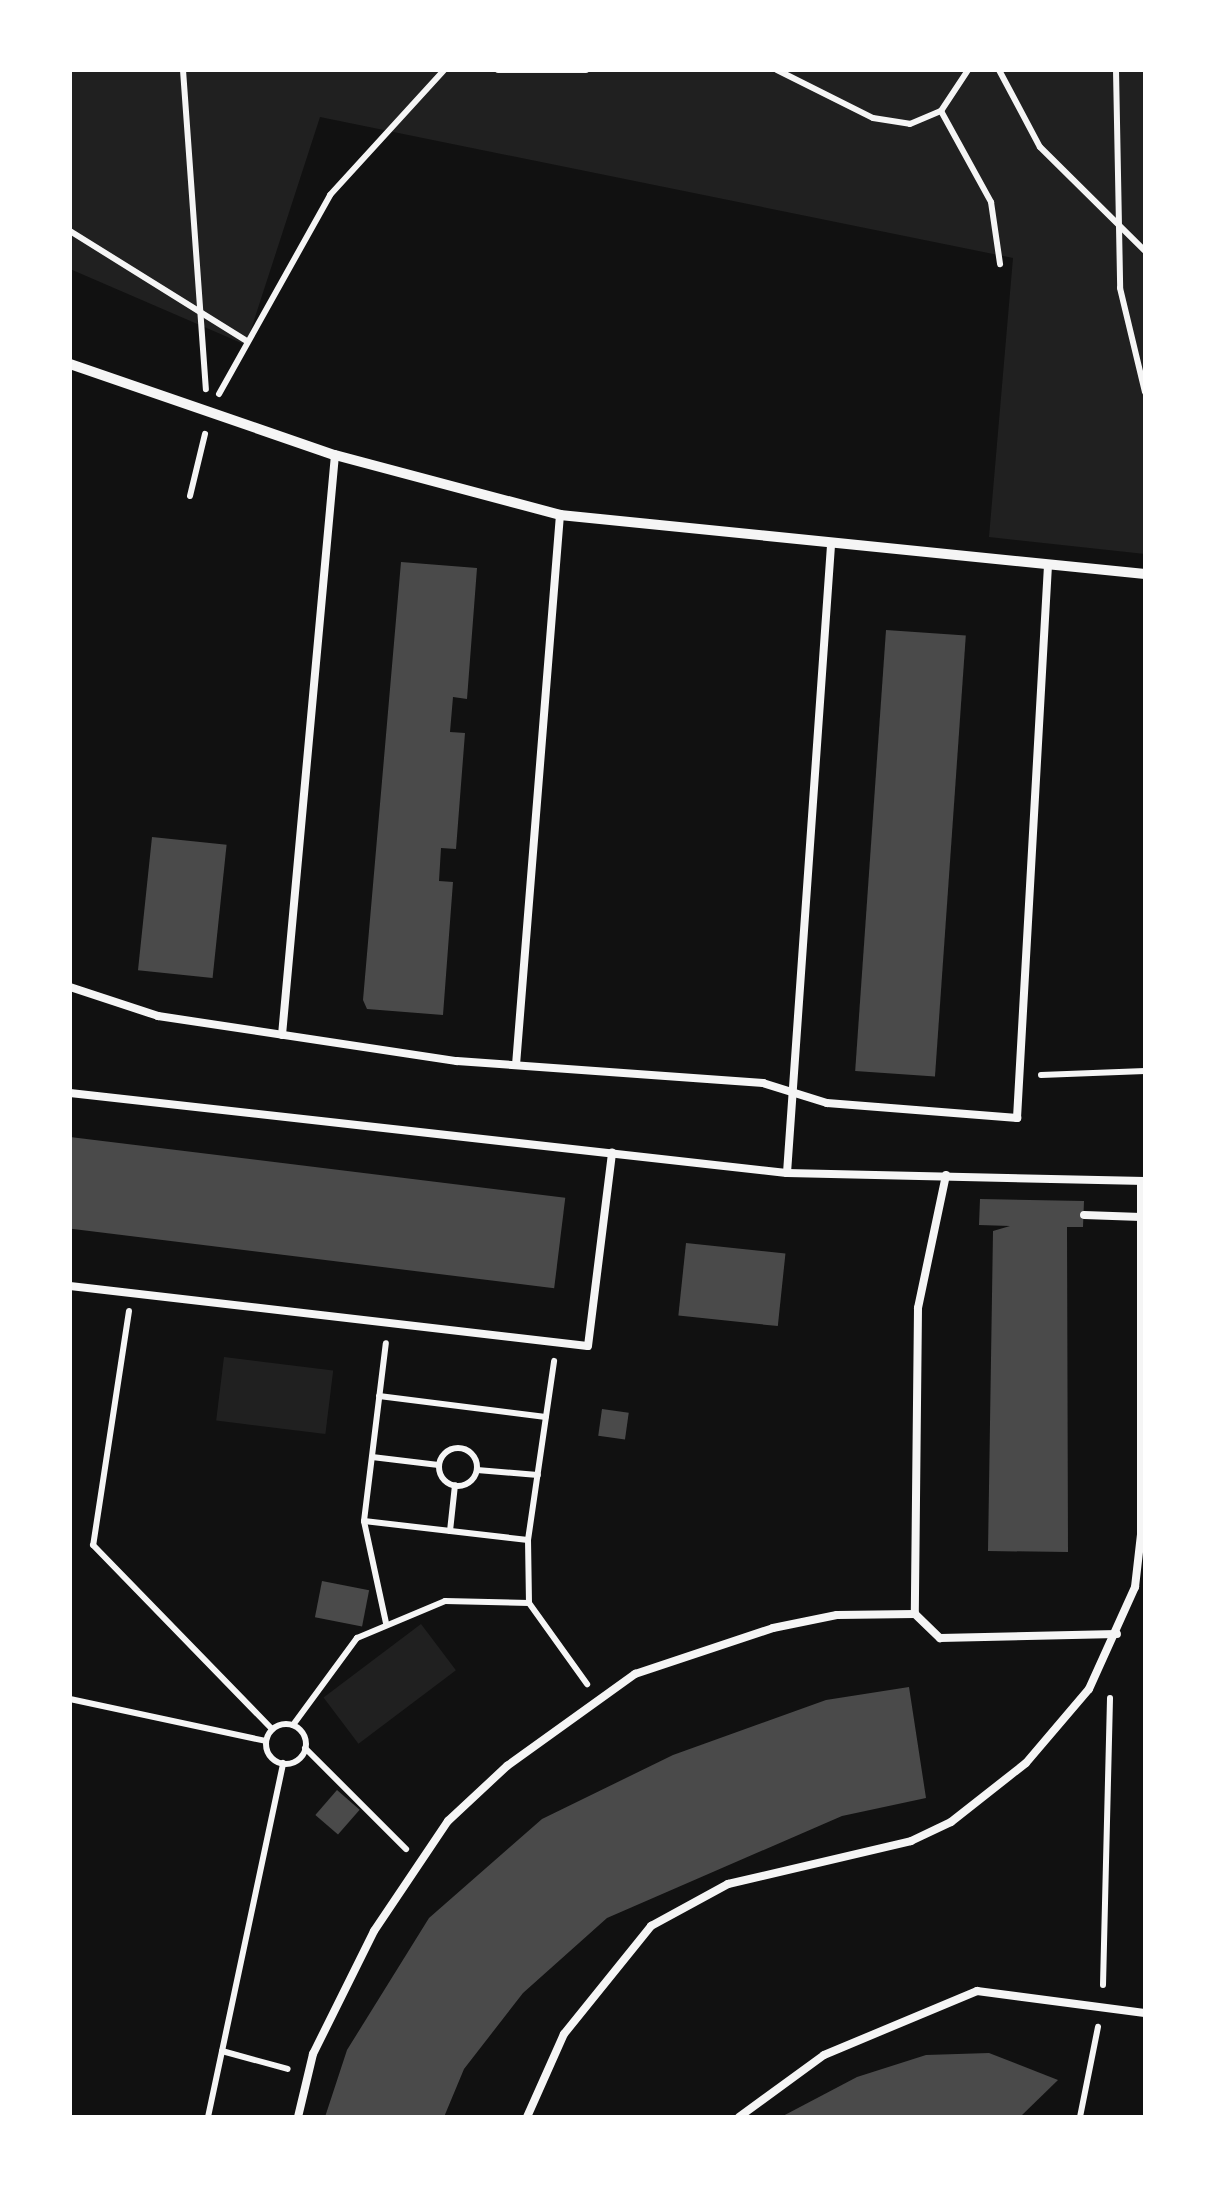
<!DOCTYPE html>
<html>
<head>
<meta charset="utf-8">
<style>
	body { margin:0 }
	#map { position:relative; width:1215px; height:2187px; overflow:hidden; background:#111; font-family:"Fira Sans",sans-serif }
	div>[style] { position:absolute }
	.green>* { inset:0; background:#202020; transform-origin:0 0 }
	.building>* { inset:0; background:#4a4a4a; transform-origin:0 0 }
	.path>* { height:6px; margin:-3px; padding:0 3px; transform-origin:3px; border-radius:3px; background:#f5f5f5 }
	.path>.ring { margin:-3px; padding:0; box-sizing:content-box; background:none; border:6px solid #f5f5f5; border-radius:50% }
	.service>* { height:8px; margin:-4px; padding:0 4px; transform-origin:4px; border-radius:4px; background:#f5f5f5 }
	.minor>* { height:10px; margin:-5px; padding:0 5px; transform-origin:5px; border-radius:5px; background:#f5f5f5 }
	span { translate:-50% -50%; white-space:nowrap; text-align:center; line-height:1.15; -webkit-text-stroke:9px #fff; paint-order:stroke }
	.frame { position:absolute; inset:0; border:72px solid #fff; pointer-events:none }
</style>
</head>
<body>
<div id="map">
	<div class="green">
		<i style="clip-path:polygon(70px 70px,1145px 70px,1145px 554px,989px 537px,1013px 258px,320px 117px,246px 345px,70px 269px)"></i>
		<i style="left:224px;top:1357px;width:110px;height:64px;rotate:7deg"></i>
		<i style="left:421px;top:1624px;width:58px;height:122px;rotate:53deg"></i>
	</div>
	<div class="building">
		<i style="clip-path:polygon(401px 562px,477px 568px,467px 699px,453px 697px,450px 732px,465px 733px,456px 849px,441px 848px,439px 881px,453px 882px,443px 1015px,367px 1009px,363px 1000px)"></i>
		<i style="left:886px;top:630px;width:80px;height:442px;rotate:4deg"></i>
		<i style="left:152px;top:837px;width:75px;height:134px;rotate:6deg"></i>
		<i style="left:70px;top:1137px;width:499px;height:91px;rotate:7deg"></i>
		<i style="clip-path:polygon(980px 1199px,1084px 1201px,1083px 1227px,1067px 1227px,1068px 1552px,988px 1551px,993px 1231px,1010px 1226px,979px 1225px)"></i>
		<i style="left:686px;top:1243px;width:100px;height:73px;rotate:6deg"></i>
		<i style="left:602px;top:1409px;width:27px;height:27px;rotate:8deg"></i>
		<i style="left:322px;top:1581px;width:48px;height:37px;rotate:11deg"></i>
		<i style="clip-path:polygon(909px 1687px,926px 1798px,842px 1816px,607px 1918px,523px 1993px,464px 2069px,444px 2117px,325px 2117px,347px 2050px,429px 1918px,542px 1819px,673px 1755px,826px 1700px)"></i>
		<i style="left:337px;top:1790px;width:30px;height:33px;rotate:41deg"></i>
		<i style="clip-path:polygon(989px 2053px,1058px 2080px,1020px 2117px,781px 2117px,857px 2077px,926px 2055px)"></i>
	</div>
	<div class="path">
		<i style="left:183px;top:70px;width:320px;rotate:85.9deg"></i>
		<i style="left:498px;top:70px;width:88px"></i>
		<i style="left:777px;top:70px;width:107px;rotate:26.6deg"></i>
		<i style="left:873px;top:118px;width:37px;rotate:9deg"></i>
		<i style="left:910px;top:124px;width:34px;rotate:-23deg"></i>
		<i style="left:941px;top:111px;width:49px;rotate:-56.6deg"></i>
		<i style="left:999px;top:70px;width:87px;rotate:62deg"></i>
		<i style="left:1040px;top:147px;width:148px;rotate:44.7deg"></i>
		<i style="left:1116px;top:70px;width:218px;rotate:88.9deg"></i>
		<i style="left:1120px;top:288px;width:107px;rotate:76.5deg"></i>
		<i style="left:941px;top:111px;width:104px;rotate:61.2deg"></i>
		<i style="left:991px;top:202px;width:63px;rotate:81.7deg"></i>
		<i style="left:70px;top:231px;width:206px;rotate:31.9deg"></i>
		<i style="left:219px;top:394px;width:228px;rotate:-60.8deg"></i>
		<i style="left:330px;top:195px;width:169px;rotate:-47.6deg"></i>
		<i style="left:190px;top:496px;width:64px;rotate:-76.4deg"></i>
		<i style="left:1041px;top:1075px;width:104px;rotate:-2.2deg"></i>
		<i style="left:129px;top:1311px;width:237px;rotate:98.7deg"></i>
		<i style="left:93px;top:1545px;width:257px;rotate:45.8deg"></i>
		<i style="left:379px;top:1396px;width:168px;rotate:7.2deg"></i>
		<i class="ring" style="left:439px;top:1448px;width:32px;height:32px"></i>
		<i style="left:372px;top:1457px;width:67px;rotate:6.8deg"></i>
		<i style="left:477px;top:1470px;width:61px;rotate:4.7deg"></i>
		<i style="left:364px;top:1521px;width:165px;rotate:6.6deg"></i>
		<i style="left:450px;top:1531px;width:46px;rotate:-83.8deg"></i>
		<i style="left:529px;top:1603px;width:63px;rotate:-90.9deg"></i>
		<i style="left:528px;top:1540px;width:181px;rotate:-81.7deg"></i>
		<i style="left:386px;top:1623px;width:104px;rotate:-102.2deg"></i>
		<i style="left:364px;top:1521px;width:179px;rotate:-83deg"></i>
		<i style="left:70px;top:1699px;width:200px;rotate:12.1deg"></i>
		<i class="ring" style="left:266px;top:1724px;width:34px;height:34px"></i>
		<i style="left:293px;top:1725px;width:108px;rotate:-53.7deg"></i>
		<i style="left:357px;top:1638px;width:95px;rotate:-22.8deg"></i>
		<i style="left:445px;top:1601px;width:84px;rotate:1.4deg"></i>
		<i style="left:529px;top:1603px;width:100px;rotate:54.4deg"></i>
		<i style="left:305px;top:1748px;width:143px;rotate:45deg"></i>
		<i style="left:1103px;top:1985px;width:287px;rotate:-88.6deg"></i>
		<i style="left:222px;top:2051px;width:68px;rotate:15.3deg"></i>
		<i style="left:208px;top:2117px;width:362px;rotate:-78deg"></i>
		<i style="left:1080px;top:2117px;width:92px;rotate:-78.7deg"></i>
	</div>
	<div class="service">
		<i style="left:70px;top:987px;width:93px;rotate:18.2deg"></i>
		<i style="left:158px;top:1016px;width:302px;rotate:8.6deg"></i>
		<i style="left:457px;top:1061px;width:307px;rotate:4.1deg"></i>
		<i style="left:763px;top:1083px;width:67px;rotate:17.4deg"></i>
		<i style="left:827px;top:1103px;width:191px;rotate:4.5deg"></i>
		<i style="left:1017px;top:1118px;width:554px;rotate:-86.79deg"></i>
		<i style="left:282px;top:1035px;width:582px;rotate:-84.78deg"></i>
		<i style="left:516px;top:1065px;width:552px;rotate:-85.43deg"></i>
		<i style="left:70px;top:1093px;width:721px;rotate:6.37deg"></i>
		<i style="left:787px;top:1173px;width:358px;rotate:1.3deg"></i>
		<i style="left:787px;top:1173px;width:630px;rotate:-85.99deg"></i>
		<i style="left:946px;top:1175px;width:136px;rotate:101.9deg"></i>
		<i style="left:918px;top:1308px;width:306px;rotate:90.6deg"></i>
		<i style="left:915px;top:1614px;width:35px;rotate:44deg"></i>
		<i style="left:940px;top:1638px;width:177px;rotate:-1.3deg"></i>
		<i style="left:1084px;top:1215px;width:57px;rotate:2deg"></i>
		<i style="left:70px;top:1286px;width:521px;rotate:6.61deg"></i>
		<i style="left:588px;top:1346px;width:195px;rotate:-82.9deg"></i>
		<i style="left:298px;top:2117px;width:65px;rotate:-76.6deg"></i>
		<i style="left:313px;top:2054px;width:137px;rotate:-63.6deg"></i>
		<i style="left:374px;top:1931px;width:133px;rotate:-56.1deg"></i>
		<i style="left:448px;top:1821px;width:81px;rotate:-43deg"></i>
		<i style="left:507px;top:1766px;width:158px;rotate:-35.7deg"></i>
		<i style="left:635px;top:1674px;width:145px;rotate:-18.4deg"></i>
		<i style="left:773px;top:1628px;width:65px;rotate:-11.5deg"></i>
		<i style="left:837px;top:1615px;width:78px;rotate:-0.7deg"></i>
		<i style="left:527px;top:2117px;width:91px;rotate:-66deg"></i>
		<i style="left:564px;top:2034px;width:139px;rotate:-51.1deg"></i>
		<i style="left:651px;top:1926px;width:88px;rotate:-28.6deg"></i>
		<i style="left:728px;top:1884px;width:188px;rotate:-13.2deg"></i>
		<i style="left:911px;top:1841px;width:44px;rotate:-25.4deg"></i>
		<i style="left:951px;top:1822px;width:95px;rotate:-38.2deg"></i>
		<i style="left:1026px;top:1763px;width:97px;rotate:-49.6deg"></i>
		<i style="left:1089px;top:1689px;width:112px;rotate:-65.7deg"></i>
		<i style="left:1135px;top:1587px;width:53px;rotate:-83.5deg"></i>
		<i style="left:1141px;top:1534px;width:353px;rotate:-90deg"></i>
		<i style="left:739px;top:2117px;width:105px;rotate:-36.1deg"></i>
		<i style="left:824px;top:2055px;width:166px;rotate:-22.7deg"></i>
		<i style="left:977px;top:1991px;width:169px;rotate:7.5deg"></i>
	</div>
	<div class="minor">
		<i style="left:70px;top:364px;width:280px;rotate:19deg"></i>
		<i style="left:335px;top:455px;width:233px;rotate:14.9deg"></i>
		<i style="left:560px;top:515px;width:588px;rotate:5.76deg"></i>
	</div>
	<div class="frame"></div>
</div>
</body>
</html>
